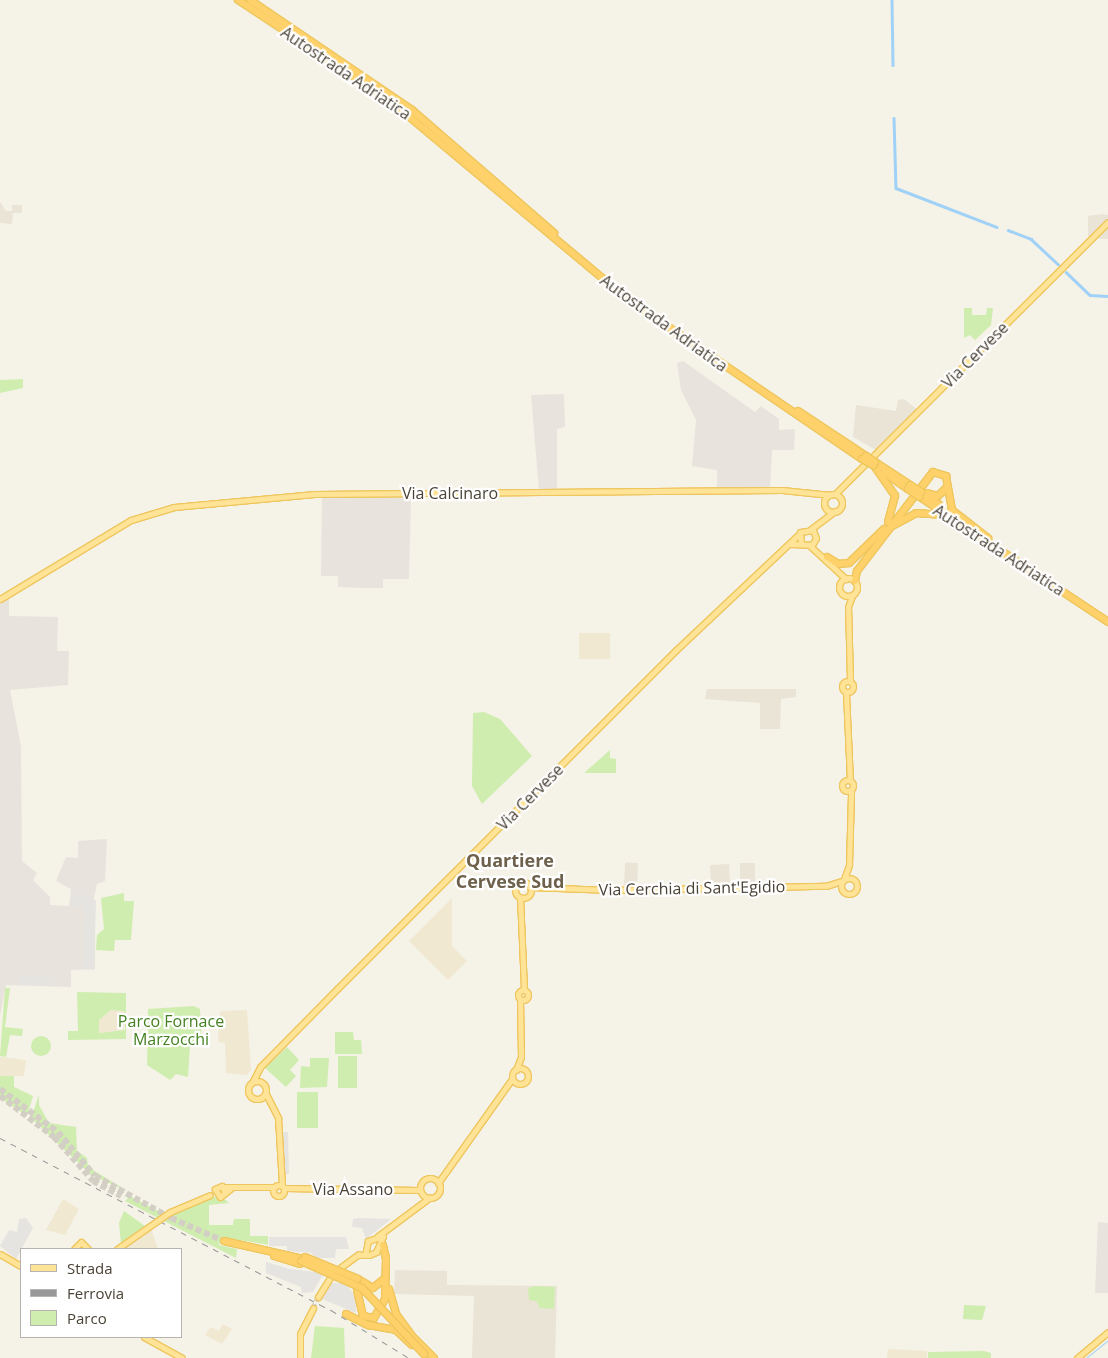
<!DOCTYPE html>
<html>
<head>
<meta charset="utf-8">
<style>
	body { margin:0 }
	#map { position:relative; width:1108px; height:1358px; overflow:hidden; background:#f5f2e8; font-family:"Open Sans",sans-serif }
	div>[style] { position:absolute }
	.residential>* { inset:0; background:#eae4d6; transform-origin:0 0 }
	.industrial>* { inset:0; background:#e8e3dd }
	.education>* { inset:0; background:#f0e8d1; transform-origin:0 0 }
	.green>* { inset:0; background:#cfedae; transform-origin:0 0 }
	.round { border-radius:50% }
	.parking>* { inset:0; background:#e6e4e0; transform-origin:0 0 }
	.stream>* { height:1px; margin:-0.5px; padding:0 0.5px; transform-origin:0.5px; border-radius:0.5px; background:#a0d1f7 }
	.canal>* { height:2.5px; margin:-1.25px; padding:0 1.25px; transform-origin:1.25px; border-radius:1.25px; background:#a0d1f7 }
	.major-tunnel>* { height:5px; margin-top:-2.5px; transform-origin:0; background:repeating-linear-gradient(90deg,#d3cfc4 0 5px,transparent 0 7.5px) }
	.highway-tunnel>* { height:6px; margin-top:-3px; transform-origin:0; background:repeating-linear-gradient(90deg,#d3cfc4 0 6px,transparent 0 9px) }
	.roads { filter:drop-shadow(1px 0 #eec65e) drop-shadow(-1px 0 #eec65e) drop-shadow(0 1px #eec65e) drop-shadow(0 -1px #eec65e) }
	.major>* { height:5px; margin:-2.5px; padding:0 2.5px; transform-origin:2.5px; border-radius:2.5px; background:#ffe498 }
	.major>.ring { margin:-2.5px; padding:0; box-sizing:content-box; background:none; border:5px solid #ffe498; border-radius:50% }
	.highway>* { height:6px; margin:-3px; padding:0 3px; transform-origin:3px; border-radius:3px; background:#ffd16a }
	.rail>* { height:1px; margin-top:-0.5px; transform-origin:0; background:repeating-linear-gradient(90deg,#989898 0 6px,transparent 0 12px) }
	.bridges { filter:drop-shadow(1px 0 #eec65e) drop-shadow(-1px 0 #eec65e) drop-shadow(0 1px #eec65e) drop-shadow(0 -1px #eec65e) }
	.major-bridge>* { height:5px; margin:-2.5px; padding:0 2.5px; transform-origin:2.5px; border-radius:2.5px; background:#ffe498 }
	.highway-bridge>* { height:6px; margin:-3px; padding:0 3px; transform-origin:3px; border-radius:3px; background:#ffd16a }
	span { translate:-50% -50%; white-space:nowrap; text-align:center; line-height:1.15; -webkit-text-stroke:4.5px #fff; paint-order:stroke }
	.street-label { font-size:16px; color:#4a4236 }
	.park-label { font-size:16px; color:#458123 }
	.neighbourhood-label { font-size:18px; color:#6e614c; font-weight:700 }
	.legend { position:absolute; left:20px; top:1248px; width:162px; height:90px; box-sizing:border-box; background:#fff; border:1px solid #b7b3af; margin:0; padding:6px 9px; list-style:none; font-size:15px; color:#4a4236 }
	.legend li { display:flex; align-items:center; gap:10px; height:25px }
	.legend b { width:25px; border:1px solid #b7b3af }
</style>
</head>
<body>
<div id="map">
	<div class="residential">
		<i style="clip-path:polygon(0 202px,6px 211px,12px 211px,12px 205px,22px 205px,22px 213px,13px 213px,12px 224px,0 223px)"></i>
		<i style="clip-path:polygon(1102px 214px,1108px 215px,1108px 239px,1088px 238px,1088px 216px)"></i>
		<i style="clip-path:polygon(904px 399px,918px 410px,876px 450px,853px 437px,856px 405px,896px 411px,898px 400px)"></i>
		<i style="clip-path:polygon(707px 689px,796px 689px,796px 697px,781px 699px,780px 729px,760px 729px,760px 703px,705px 699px)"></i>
		<i style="left:638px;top:863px;width:26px;height:13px;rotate:92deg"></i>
		<i style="left:740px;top:863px;width:15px;height:22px"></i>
		<i style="left:729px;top:864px;width:22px;height:19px;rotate:87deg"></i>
		<i style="clip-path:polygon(395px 1270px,447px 1271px,447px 1285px,557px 1286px,555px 1358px,472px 1358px,474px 1296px,394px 1294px)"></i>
	</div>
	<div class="industrial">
		<i style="clip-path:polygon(683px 361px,755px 412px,761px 406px,779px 419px,779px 430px,795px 429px,794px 450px,772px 450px,770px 488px,717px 488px,717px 470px,692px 466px,696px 420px,681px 390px,677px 363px)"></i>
		<i style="clip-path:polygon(564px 394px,565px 427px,557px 429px,557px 491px,539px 491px,531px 395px)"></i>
		<i style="clip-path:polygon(322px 497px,411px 497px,409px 579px,383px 579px,383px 588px,360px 588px,338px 587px,338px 576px,321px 576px)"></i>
		<i style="clip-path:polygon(9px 597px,9px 616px,58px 617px,57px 651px,69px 651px,68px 685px,10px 690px,21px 746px,22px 861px,37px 873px,33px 880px,50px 897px,50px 905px,69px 906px,71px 889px,56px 881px,66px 857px,78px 858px,78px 841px,107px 839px,105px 881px,97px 884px,94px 897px,95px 969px,71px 970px,71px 987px,6px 985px,0 1016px,0 601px)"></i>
		<i style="clip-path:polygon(1098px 1222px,1108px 1223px,1108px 1293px,1095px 1293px)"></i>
	</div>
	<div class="education">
		<i style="left:579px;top:633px;width:31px;height:26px"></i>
		<i style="clip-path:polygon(452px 898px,452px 946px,467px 961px,448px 980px,409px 941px)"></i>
		<i style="clip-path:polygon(111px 1010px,124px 1011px,124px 1030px,99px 1033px,99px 1020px)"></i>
		<i style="clip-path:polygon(247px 1010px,251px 1070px,247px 1075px,226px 1073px,225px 1043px,218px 1042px,220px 1011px)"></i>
		<i style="clip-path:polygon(0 1057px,26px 1060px,24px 1076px,0 1076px)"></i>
		<i style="clip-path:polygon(63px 1199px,79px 1209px,65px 1235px,46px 1230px)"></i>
		<i style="clip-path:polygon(151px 1228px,158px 1249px,122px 1249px)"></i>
		<i style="clip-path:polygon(223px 1324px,232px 1329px,222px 1344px,205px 1335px,211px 1327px,219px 1331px)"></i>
		<i style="clip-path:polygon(888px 1349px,927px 1351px,927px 1358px,887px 1358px)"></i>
	</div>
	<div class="green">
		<i style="clip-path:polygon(964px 308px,972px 308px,972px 315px,986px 315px,987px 308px,993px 308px,991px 325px,975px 340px,970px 335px,964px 338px)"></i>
		<i style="clip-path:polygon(23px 379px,23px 388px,0 393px,0 380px)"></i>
		<i style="clip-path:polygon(484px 712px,500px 719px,532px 756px,482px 804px,472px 786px,473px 713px)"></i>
		<i style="clip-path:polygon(610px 750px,610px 758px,616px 759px,616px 773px,584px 773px)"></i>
		<i style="clip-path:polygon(124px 893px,124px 901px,134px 901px,131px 940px,115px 940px,114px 951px,96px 950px,97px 935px,104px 929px,101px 898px)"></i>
		<i style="clip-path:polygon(5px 988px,10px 988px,5px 1027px,23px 1029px,22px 1036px,10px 1035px,6px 1057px,0 1056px)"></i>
		<i style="clip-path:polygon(evenodd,77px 992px,126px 993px,126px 1039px,68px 1040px,68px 1031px,78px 1031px,77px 992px,111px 1010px,124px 1011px,125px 1030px,99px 1033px,99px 1020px,111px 1010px)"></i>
		<i style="clip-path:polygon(194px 1006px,200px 1009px,202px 1046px,190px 1045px,188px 1077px,176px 1074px,170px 1080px,147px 1065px,148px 1009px)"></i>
		<i style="clip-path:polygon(335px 1032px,353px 1032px,354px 1040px,361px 1040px,362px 1054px,335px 1054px)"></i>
		<i class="round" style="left:31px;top:1036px;width:20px;height:20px"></i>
		<i style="clip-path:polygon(287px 1047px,299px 1060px,290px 1070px,296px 1076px,286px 1087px,265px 1068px)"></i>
		<i style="left:338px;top:1056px;width:19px;height:32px"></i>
		<i style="clip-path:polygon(310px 1058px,329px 1058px,327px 1087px,300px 1088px,301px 1066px,310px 1067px)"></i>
		<i style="clip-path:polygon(0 1076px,14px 1076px,14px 1087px,33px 1096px,27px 1116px,0 1098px)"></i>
		<i style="left:318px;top:1092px;width:36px;height:21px;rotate:90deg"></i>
		<i style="clip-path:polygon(39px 1095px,39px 1105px,49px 1123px,76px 1127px,77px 1151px,87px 1158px,88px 1167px,129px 1192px,91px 1175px,31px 1118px)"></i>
		<i style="clip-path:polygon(130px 1196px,168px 1216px,212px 1197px,223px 1198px,229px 1203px,209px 1205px,209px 1225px,233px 1225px,234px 1219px,250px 1219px,250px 1236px,268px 1236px,268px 1245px,287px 1248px,221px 1237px,219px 1245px,237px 1249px,236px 1258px,125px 1201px)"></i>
		<i style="clip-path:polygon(124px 1211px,145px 1226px,121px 1244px,119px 1223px)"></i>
		<i style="clip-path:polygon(535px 1286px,555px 1287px,554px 1309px,540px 1308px,536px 1301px,529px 1300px,528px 1288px)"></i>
		<i style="clip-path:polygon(964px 1305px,986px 1306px,982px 1320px,963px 1319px)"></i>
		<i style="clip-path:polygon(315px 1326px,344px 1328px,345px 1358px,311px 1358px)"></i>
		<i style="clip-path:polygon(984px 1351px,991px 1353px,991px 1358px,928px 1358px,928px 1352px)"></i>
	</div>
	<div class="parking">
		<i style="clip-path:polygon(71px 895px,90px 896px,96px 901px,94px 970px,84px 969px,85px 906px,69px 906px)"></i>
		<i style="left:20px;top:976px;width:35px;height:9px;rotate:2deg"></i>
		<i style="clip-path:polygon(281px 1132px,288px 1132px,289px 1174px,280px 1174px)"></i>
		<i style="clip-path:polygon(26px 1218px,33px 1228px,16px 1259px,0 1246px,9px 1230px,17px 1232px,19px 1219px)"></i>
		<i style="clip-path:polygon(353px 1219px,359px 1218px,391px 1219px,366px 1239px,362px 1228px,352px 1227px)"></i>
		<i style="clip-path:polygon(269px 1237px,346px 1237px,349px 1249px,336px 1249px,335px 1258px,315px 1258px,312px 1253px,287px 1251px,287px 1246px,269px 1246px)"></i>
		<i style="clip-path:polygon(266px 1262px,290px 1269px,324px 1273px,313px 1292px,302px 1293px,301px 1287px,266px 1273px)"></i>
		<i style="clip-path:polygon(330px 1283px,345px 1283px,356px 1297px,356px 1313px,322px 1299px)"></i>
	</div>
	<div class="stream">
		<i style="left:1086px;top:1358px;width:28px;rotate:-39deg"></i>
	</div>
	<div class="canal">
		<i style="left:892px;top:0;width:65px;rotate:89.1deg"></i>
		<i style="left:894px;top:118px;width:70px;rotate:88.4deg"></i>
		<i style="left:896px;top:188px;width:108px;rotate:21.1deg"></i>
		<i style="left:1008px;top:230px;width:25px;rotate:21deg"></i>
		<i style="left:1031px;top:239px;width:37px;rotate:43deg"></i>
		<i style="left:1066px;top:272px;width:33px;rotate:44deg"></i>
		<i style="left:1090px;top:295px;width:18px;rotate:3deg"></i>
	</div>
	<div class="major-tunnel">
		<i style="left:313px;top:1308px;width:12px;rotate:-66deg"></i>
	</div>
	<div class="highway-tunnel">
		<i style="left:0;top:1089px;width:72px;rotate:36.6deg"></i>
		<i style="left:58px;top:1132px;width:57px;rotate:49.9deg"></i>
		<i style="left:95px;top:1176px;width:87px;rotate:28.9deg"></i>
		<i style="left:171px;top:1218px;width:58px;rotate:23.5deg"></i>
		<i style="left:0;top:1096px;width:68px;rotate:37.2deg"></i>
		<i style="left:54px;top:1137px;width:59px;rotate:48.4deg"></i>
		<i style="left:93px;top:1181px;width:32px;rotate:28deg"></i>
	</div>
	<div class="roads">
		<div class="major">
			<i style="left:835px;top:494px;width:385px;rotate:-44.9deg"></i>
			<i class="ring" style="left:824px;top:494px;width:13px;height:13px"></i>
			<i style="left:811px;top:529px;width:30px;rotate:-37deg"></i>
			<i style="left:789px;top:544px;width:23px;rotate:2deg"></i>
			<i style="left:812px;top:545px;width:8px;rotate:-60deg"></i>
			<i style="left:816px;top:538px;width:9px;rotate:-111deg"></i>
			<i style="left:813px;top:530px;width:13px;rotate:171deg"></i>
			<i style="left:800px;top:532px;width:12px;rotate:85deg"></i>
			<i style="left:810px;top:546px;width:49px;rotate:42.5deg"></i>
			<i class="ring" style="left:839px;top:578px;width:13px;height:13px"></i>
			<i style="left:0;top:599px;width:153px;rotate:-31.1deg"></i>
			<i style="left:131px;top:520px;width:45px;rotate:-16.8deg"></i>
			<i style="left:174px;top:507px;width:141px;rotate:-5.3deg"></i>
			<i style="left:314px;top:494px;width:468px;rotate:-0.5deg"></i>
			<i style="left:782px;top:490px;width:49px;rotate:5.8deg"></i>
			<i style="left:850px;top:681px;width:74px;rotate:-91.5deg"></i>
			<i style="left:848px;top:607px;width:12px;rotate:-70deg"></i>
			<i class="ring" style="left:842.5px;top:681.5px;width:6px;height:6px"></i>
			<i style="left:846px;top:693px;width:87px;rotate:87.4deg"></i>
			<i class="ring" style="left:842.5px;top:780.5px;width:6px;height:6px"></i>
			<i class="ring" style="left:841px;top:878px;width:11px;height:11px"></i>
			<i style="left:844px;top:879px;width:15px;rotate:-70deg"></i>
			<i style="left:849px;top:865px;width:73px;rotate:-88.4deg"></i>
			<i class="ring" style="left:515px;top:882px;width:11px;height:11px"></i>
			<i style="left:530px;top:887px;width:81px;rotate:2.1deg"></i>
			<i style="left:611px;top:890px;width:215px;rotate:-1.1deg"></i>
			<i style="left:826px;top:886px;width:16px;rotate:-18deg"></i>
			<i style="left:520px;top:897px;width:92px;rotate:87.5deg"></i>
			<i class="ring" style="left:518px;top:990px;width:5px;height:5px"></i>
			<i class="ring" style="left:512px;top:1068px;width:11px;height:11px"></i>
			<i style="left:516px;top:1070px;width:14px;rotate:-69deg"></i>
			<i style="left:521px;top:1057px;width:57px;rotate:-91deg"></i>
			<i style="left:253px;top:1081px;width:16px;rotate:-63deg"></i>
			<i style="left:260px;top:1067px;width:111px;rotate:-45.4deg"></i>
			<i style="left:338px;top:988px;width:478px;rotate:-45deg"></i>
			<i style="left:676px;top:650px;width:168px;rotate:-43.3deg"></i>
			<i class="ring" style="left:248px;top:1081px;width:13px;height:13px"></i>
			<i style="left:266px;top:1094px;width:27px;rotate:63deg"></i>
			<i style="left:278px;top:1118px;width:68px;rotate:86.6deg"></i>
			<i class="ring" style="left:420px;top:1178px;width:15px;height:15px"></i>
			<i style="left:438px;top:1183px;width:128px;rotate:-54.6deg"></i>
			<i class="ring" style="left:273.5px;top:1185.5px;width:6px;height:6px"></i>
			<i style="left:224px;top:1187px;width:51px"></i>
			<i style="left:284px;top:1188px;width:136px;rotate:0.8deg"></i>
			<i style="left:225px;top:1192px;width:7px;rotate:-117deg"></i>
			<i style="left:222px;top:1186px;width:8px;rotate:157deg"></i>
			<i style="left:215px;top:1189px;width:9px;rotate:58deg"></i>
			<i style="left:220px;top:1197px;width:14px;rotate:-39deg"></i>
			<i style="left:378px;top:1236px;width:64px;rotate:-36.7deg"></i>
			<i style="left:74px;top:1249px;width:10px;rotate:-45deg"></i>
			<i style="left:81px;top:1242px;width:10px;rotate:45deg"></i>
			<i style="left:0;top:1254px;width:24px;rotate:30deg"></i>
			<i style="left:358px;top:1255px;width:11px"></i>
			<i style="left:369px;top:1255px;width:8px;rotate:-23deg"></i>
			<i style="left:376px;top:1252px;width:17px;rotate:-66deg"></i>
			<i style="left:383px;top:1236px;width:16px;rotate:162deg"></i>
			<i style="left:368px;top:1241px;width:14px;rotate:102deg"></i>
			<i style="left:341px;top:1267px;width:22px;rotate:-36deg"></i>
			<i style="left:318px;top:1297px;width:25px;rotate:-58deg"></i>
			<i style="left:144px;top:1337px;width:43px;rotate:28.9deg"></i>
			<i style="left:300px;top:1358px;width:24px;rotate:-90deg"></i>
			<i style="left:300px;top:1334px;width:29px;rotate:-63deg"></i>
			<i style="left:1077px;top:1358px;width:40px;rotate:-40deg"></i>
		</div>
		<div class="highway">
			<i style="left:238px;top:0;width:178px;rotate:33.3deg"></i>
			<i style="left:387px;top:98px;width:315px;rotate:39.9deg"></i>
			<i style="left:629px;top:300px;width:282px;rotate:34.3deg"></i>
			<i style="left:250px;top:0;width:196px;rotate:34.2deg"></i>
			<i style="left:412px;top:110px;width:188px;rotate:40.9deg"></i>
			<i style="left:798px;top:411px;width:82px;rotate:33.5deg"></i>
			<i style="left:875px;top:462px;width:42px;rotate:33.3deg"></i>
			<i style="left:875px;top:467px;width:35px;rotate:55deg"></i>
			<i style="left:895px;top:496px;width:27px;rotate:105deg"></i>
			<i style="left:885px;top:473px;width:28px;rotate:35deg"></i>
			<i style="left:921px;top:492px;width:24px;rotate:35deg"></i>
			<i style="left:926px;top:493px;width:12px;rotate:14deg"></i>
			<i style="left:938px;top:496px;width:13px;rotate:-45deg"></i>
			<i style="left:920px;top:497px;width:226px;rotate:33.6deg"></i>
			<i style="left:892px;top:526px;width:27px;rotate:-28deg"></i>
			<i style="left:916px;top:513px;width:27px;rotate:4deg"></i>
			<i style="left:827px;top:557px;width:13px;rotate:32deg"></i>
			<i style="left:838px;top:564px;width:11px;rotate:-5deg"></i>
			<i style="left:849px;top:563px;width:49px;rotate:-44.2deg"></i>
			<i style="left:855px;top:581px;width:10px;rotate:-79deg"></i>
			<i style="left:857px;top:571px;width:125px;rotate:-52.5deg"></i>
			<i style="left:933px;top:472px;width:14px;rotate:17deg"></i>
			<i style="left:946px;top:476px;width:35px;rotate:80deg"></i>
			<i style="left:952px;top:510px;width:46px;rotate:37.9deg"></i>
			<i style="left:224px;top:1241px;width:81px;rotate:12.8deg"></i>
			<i style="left:383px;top:1245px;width:14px;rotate:78deg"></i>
			<i style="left:274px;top:1256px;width:27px;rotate:17deg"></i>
			<i style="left:358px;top:1279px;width:17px;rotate:31deg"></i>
			<i style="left:373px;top:1288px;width:14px;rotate:-39deg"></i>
			<i style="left:389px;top:1289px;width:26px;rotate:74deg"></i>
			<i style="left:396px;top:1314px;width:27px;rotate:54deg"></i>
			<i style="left:357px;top:1290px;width:27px;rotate:77deg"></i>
			<i style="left:363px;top:1316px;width:11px;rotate:10deg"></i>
			<i style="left:374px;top:1318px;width:22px;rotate:-60deg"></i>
			<i style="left:385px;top:1299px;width:42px;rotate:-88.6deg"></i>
			<i style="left:346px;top:1314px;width:25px;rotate:27deg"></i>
			<i style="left:368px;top:1325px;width:28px;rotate:10deg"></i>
			<i style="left:396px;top:1330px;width:22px;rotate:43deg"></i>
			<i style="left:410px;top:1334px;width:34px;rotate:45deg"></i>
		</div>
	</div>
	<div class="rail">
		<i style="left:0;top:1138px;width:373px;rotate:27.5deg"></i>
		<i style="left:331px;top:1310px;width:92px;rotate:31.6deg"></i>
	</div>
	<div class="bridges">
		<div class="major-bridge">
			<i style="left:117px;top:1249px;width:65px;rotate:-34.9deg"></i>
			<i style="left:170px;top:1212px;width:43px;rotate:-23deg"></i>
		</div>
		<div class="highway-bridge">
			<i style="left:866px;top:456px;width:11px;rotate:34deg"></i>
			<i style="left:862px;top:459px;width:13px;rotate:29deg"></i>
			<i style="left:910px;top:485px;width:13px;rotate:32deg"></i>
			<i style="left:908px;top:489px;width:14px;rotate:34deg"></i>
			<i style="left:305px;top:1257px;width:57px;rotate:22.5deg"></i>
			<i style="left:301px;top:1261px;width:67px;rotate:23.9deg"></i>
			<i style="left:362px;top:1288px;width:91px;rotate:46.8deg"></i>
		</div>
	</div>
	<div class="street-label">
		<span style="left:346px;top:73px;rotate:34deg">Autostrada Adriatica</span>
		<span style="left:664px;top:323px;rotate:36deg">Autostrada Adriatica</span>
		<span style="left:975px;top:355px;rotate:-45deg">Via Cervese</span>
		<span style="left:450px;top:493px">Via Calcinaro</span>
		<span style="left:999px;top:550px;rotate:33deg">Autostrada Adriatica</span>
		<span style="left:530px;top:797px;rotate:-45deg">Via Cervese</span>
		<span style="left:692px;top:888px;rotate:-1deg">Via Cerchia di Sant'Egidio</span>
		<span style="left:353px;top:1189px">Via Assano</span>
	</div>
	<div class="park-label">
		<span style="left:171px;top:1030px">Parco Fornace<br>Marzocchi</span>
	</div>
	<div class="neighbourhood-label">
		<span style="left:510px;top:871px">Quartiere<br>Cervese Sud</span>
	</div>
	<ul class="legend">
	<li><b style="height:6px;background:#ffe498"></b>Strada</li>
	<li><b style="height:6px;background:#989898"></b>Ferrovia</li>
	<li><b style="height:14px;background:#cfedae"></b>Parco</li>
	</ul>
</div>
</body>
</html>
